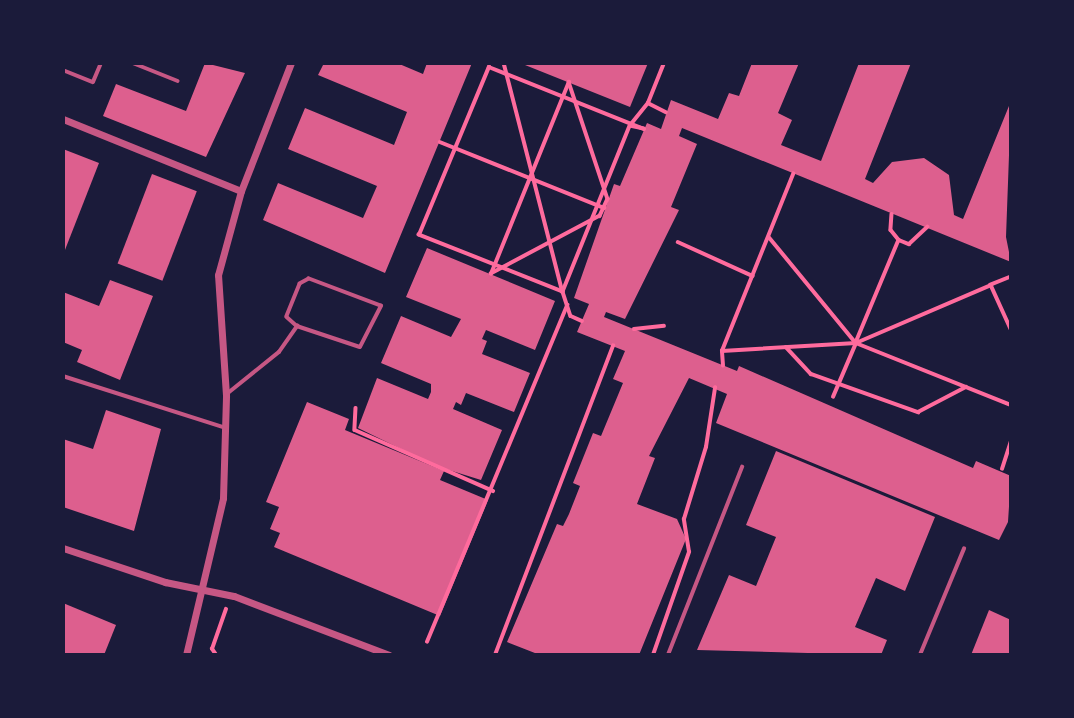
<!DOCTYPE html>
<html>
<head>
<meta charset="utf-8">
<style>
	body { margin:0 }
	#map { position:relative; width:1074px; height:718px; overflow:hidden; background:#1b1b3a; font-family:"Asap Condensed",sans-serif }
	div>[style] { position:absolute }
	.building>* { inset:0; background:#dd5f8e; transform-origin:0 0 }
	.path>* { height:3.5px; margin:-1.75px; padding:0 1.75px; transform-origin:1.75px; border-radius:1.75px; background:#ff6b9d }
	.service>* { height:3.5px; margin:-1.75px; padding:0 1.75px; transform-origin:1.75px; border-radius:1.75px; background:#c65784 }
	.minor>* { height:7px; margin:-3.5px; padding:0 3.5px; transform-origin:3.5px; border-radius:3.5px; background:#c65784 }
	span { translate:-50% -50%; white-space:nowrap; text-align:center; line-height:1.15; -webkit-text-stroke:6px #1b1b3a; paint-order:stroke }
	.frame { position:absolute; inset:0; border:65px solid #1b1b3a; pointer-events:none }
</style>
</head>
<body>
<div id="map">
	<div class="building">
		<i style="clip-path:polygon(205px 63px,245px 73px,206px 157px,103px 116px,116px 84px,186px 111px)"></i>
		<i style="clip-path:polygon(324px 63px,397px 63px,423px 74px,427px 63px,472px 63px,385px 273px,263px 220px,278px 183px,363px 218px,377px 186px,288px 149px,305px 108px,394px 145px,407px 112px,318px 75px)"></i>
		<i style="clip-path:polygon(520px 63px,648px 63px,630px 107px)"></i>
		<i style="clip-path:polygon(752px 63px,799px 63px,778px 113px,792px 120px,781px 145px,821px 161px,859px 63px,911px 63px,865px 179px,873px 183px,892px 162px,924px 158px,949px 175px,954px 215px,963px 219px,1011px 101px,1006px 237px,1011px 262px,682px 128px,679px 136px,697px 144px,671px 207px,679px 210px,625px 319px,606px 312px,604px 317px,737px 371px,739px 366px,973px 468px,976px 461px,1011px 476px,1008px 522px,999px 540px,716px 423px,727px 394px,689px 378px,649px 456px,655px 458px,637px 504px,677px 519px,686px 539px,639px 655px,540px 655px,507px 642px,557px 524px,563px 526px,569px 514px,580px 486px,573px 483px,593px 433px,601px 436px,623px 383px,613px 379px,625px 351px,577px 332px,589px 304px,574px 298px,614px 184px,620px 186px,647px 123px,661px 129px,671px 100px,718px 119px,729px 93px,739px 96px)"></i>
		<i style="clip-path:polygon(63px 149px,99px 163px,63px 255px)"></i>
		<i style="left:152px;top:174px;width:48px;height:96px;rotate:21deg"></i>
		<i style="clip-path:polygon(427px 248px,555px 301px,535px 350px,486px 330px,482px 339px,487px 341px,482px 354px,530px 373px,514px 412px,466px 393px,461px 405px,456px 402px,453px 409px,502px 430px,481px 480px,436px 466px,358px 428px,377px 378px,428px 399px,431px 392px,431px 384px,381px 363px,401px 316px,451px 337px,461px 319px,406px 297px)"></i>
		<i style="clip-path:polygon(110px 280px,153px 296px,120px 380px,77px 362px,82px 350px,63px 342px,63px 292px,99px 306px)"></i>
		<i style="clip-path:polygon(307px 402px,349px 419px,345px 430px,444px 471px,440px 480px,488px 500px,440px 616px,274px 547px,280px 533px,270px 529px,279px 507px,266px 502px)"></i>
		<i style="clip-path:polygon(106px 410px,161px 429px,134px 531px,63px 507px,63px 439px,93px 449px)"></i>
		<i style="clip-path:polygon(776px 451px,935px 517px,905px 591px,876px 578px,855px 627px,887px 640px,881px 655px,697px 650px,729px 575px,756px 586px,776px 537px,746px 525px)"></i>
		<i style="clip-path:polygon(63px 603px,116px 625px,104px 655px,63px 655px)"></i>
		<i style="clip-path:polygon(989px 610px,1011px 620px,1011px 655px,971px 655px)"></i>
	</div>
	<div class="path">
		<i style="left:504px;top:63px;width:236px;rotate:75.6deg"></i>
		<i style="left:563px;top:292px;width:25px;rotate:72deg"></i>
		<i style="left:571px;top:316px;width:12px;rotate:24deg"></i>
		<i style="left:489px;top:67px;width:167px;rotate:21.8deg"></i>
		<i style="left:644px;top:129px;width:14px;rotate:-168deg"></i>
		<i style="left:630px;top:126px;width:179px;rotate:112deg"></i>
		<i style="left:563px;top:292px;width:155px;rotate:-158.4deg"></i>
		<i style="left:419px;top:235px;width:182px;rotate:-67.4deg"></i>
		<i style="left:569px;top:82px;width:123px;rotate:71.6deg"></i>
		<i style="left:608px;top:199px;width:19px;rotate:115deg"></i>
		<i style="left:600px;top:216px;width:123px;rotate:152deg"></i>
		<i style="left:491px;top:274px;width:207px;rotate:-67.9deg"></i>
		<i style="left:648px;top:103px;width:43px;rotate:-68.2deg"></i>
		<i style="left:631px;top:124px;width:27px;rotate:-51deg"></i>
		<i style="left:648px;top:103px;width:20px;rotate:27deg"></i>
		<i style="left:440px;top:142px;width:177px;rotate:21.9deg"></i>
		<i style="left:892px;top:214px;width:16px;rotate:94deg"></i>
		<i style="left:891px;top:230px;width:13px;rotate:51deg"></i>
		<i style="left:899px;top:240px;width:112px;rotate:112.7deg"></i>
		<i style="left:856px;top:343px;width:167px;rotate:21.8deg"></i>
		<i style="left:769px;top:237px;width:137px;rotate:50.6deg"></i>
		<i style="left:899px;top:240px;width:11px;rotate:22deg"></i>
		<i style="left:909px;top:244px;width:25px;rotate:-43deg"></i>
		<i style="left:678px;top:242px;width:82px;rotate:24.4deg"></i>
		<i style="left:1011px;top:277px;width:22px;rotate:158deg"></i>
		<i style="left:991px;top:285px;width:48px;rotate:65.6deg"></i>
		<i style="left:634px;top:329px;width:30px;rotate:-6deg"></i>
		<i style="left:786px;top:347px;width:37px;rotate:47deg"></i>
		<i style="left:811px;top:374px;width:114px;rotate:19.6deg"></i>
		<i style="left:918px;top:412px;width:54px;rotate:-27.5deg"></i>
		<i style="left:722px;top:351px;width:134px;rotate:-3.4deg"></i>
		<i style="left:856px;top:343px;width:147px;rotate:-23.2deg"></i>
		<i style="left:723px;top:366px;width:15px;rotate:-94deg"></i>
		<i style="left:722px;top:351px;width:191px;rotate:-68.1deg"></i>
		<i style="left:833px;top:397px;width:59px;rotate:-66.9deg"></i>
		<i style="left:356px;top:408px;width:22px;rotate:93deg"></i>
		<i style="left:355px;top:430px;width:151px;rotate:23.8deg"></i>
		<i style="left:1002px;top:469px;width:28px;rotate:-72deg"></i>
		<i style="left:427px;top:642px;width:365px;rotate:-67.4deg"></i>
		<i style="left:216px;top:655px;width:7px;rotate:-124deg"></i>
		<i style="left:212px;top:649px;width:42px;rotate:-70.7deg"></i>
		<i style="left:495px;top:655px;width:331px;rotate:-69.1deg"></i>
		<i style="left:653px;top:655px;width:109px;rotate:-70.7deg"></i>
		<i style="left:689px;top:552px;width:33px;rotate:-99deg"></i>
		<i style="left:684px;top:519px;width:75px;rotate:-73deg"></i>
		<i style="left:706px;top:447px;width:60px;rotate:-81.3deg"></i>
	</div>
	<div class="service">
		<i style="left:133px;top:63px;width:48px;rotate:21.8deg"></i>
		<i style="left:63px;top:70px;width:32px;rotate:22deg"></i>
		<i style="left:93px;top:82px;width:21px;rotate:-67deg"></i>
		<i style="left:63px;top:376px;width:168px;rotate:17.7deg"></i>
		<i style="left:228px;top:393px;width:65px;rotate:-38.8deg"></i>
		<i style="left:279px;top:352px;width:32px;rotate:-55deg"></i>
		<i style="left:297px;top:326px;width:66px;rotate:18.4deg"></i>
		<i style="left:360px;top:347px;width:46px;rotate:-62.9deg"></i>
		<i style="left:381px;top:306px;width:77px;rotate:-159.4deg"></i>
		<i style="left:309px;top:279px;width:10px;rotate:151deg"></i>
		<i style="left:300px;top:284px;width:35px;rotate:112deg"></i>
		<i style="left:287px;top:317px;width:13px;rotate:42deg"></i>
		<i style="left:668px;top:655px;width:202px;rotate:-68.5deg"></i>
		<i style="left:920px;top:655px;width:115px;rotate:-67.5deg"></i>
	</div>
	<div class="minor">
		<i style="left:63px;top:119px;width:192px;rotate:22deg"></i>
		<i style="left:63px;top:548px;width:108px;rotate:18.4deg"></i>
		<i style="left:165px;top:582px;width:70px;rotate:11.5deg"></i>
		<i style="left:234px;top:596px;width:166px;rotate:20.8deg"></i>
		<i style="left:186px;top:655px;width:161px;rotate:-76.7deg"></i>
		<i style="left:223px;top:498px;width:103px;rotate:-88.3deg"></i>
		<i style="left:226px;top:395px;width:120px;rotate:-93.8deg"></i>
		<i style="left:218px;top:275px;width:87px;rotate:-74.7deg"></i>
		<i style="left:241px;top:191px;width:137px;rotate:-68.7deg"></i>
	</div>
	<div class="frame"></div>
</div>
</body>
</html>
